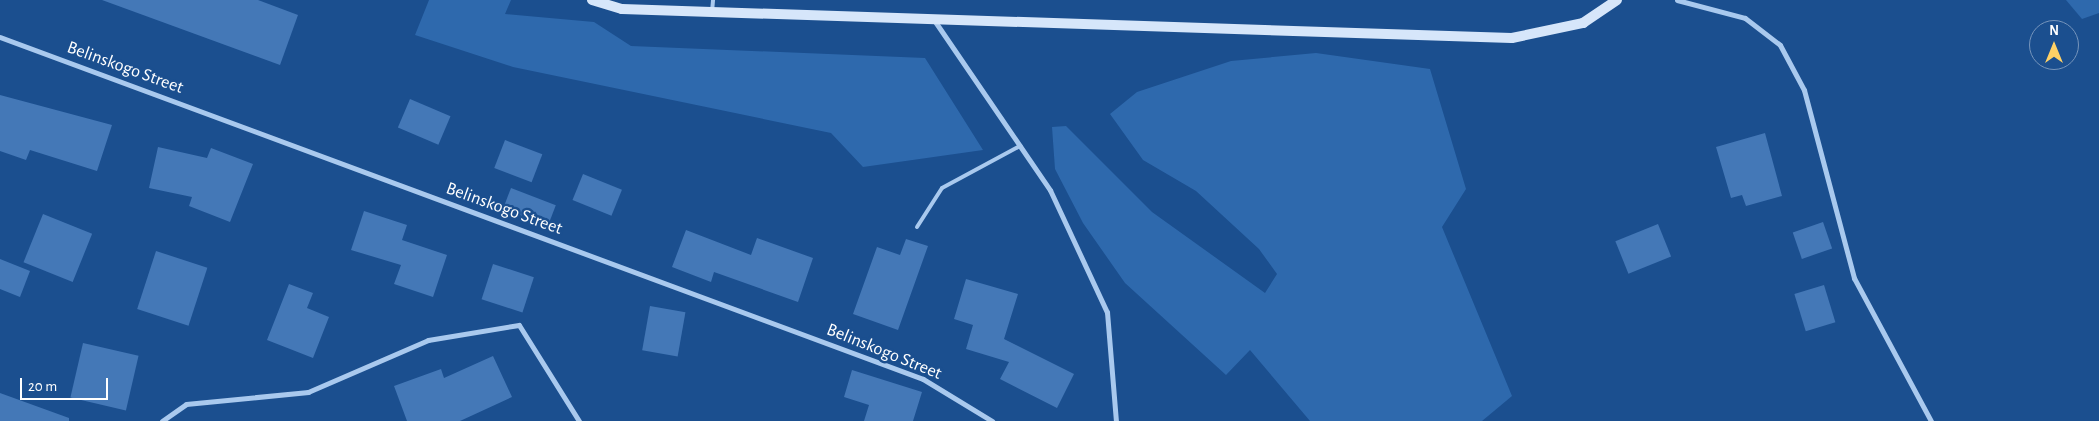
<!DOCTYPE html>
<html>
<head>
<meta charset="utf-8">
<style>
	body { margin:0 }
	#map { position:relative; width:2099px; height:421px; overflow:hidden; background:#1b4f8f; font-family:"Alegreya Sans",sans-serif }
	div>[style] { position:absolute }
	.green>* { inset:0; background:#2e69ad }
	.building>* { inset:0; background:#4478b7; transform-origin:0 0 }
	.lane>* { height:4px; margin:-2px; padding:0 2px; transform-origin:2px; border-radius:2px; background:#a9c9ee }
	.street>* { height:5px; margin:-2.5px; padding:0 2.5px; transform-origin:2.5px; border-radius:2.5px; background:#a9c9ee }
	.secondary>* { height:10px; margin:-5px; padding:0 5px; transform-origin:5px; border-radius:5px; background:#d6e6fa }
	span { translate:-50% -50%; white-space:nowrap; text-align:center; line-height:1.15; -webkit-text-stroke:5px #1b4f8f; paint-order:stroke }
	.street-label { font-size:18px; color:#fff }
	.north { position:absolute; left:2029px; top:20px; width:50px; height:50px; box-sizing:border-box; background:#1b4f8f; border:1px solid #7695bc; border-radius:50%; rotate:0deg; font-size:14px; font-weight:700; line-height:20px; text-align:center; color:#fff }
	.north::after { content:''; display:block; margin:auto; width:18px; height:22px; background:#ffd166; clip-path:polygon(50% 0,100% 100%,50% 72%,0 100%) }
	.scale { position:absolute; left:20px; top:378px; width:88px; height:22px; box-sizing:border-box; border:2px solid #fff; border-top:0; padding-left:6px; font-size:15px; line-height:18px; white-space:nowrap; color:#fff; -webkit-text-stroke:4px #1b4f8f; paint-order:stroke }
</style>
</head>
<body>
<div id="map">
	<div class="green">
		<i style="clip-path:polygon(429px 0,511px 0,505px 14px,594px 22px,631px 46px,925px 58px,983px 150px,863px 167px,831px 133px,513px 67px,415px 35px)"></i>
		<i style="clip-path:polygon(2066px 0,2099px 0,2099px 13px,2082px 19px)"></i>
		<i style="clip-path:polygon(1316px 53px,1430px 69px,1466px 189px,1442px 227px,1512px 396px,1482px 421px,1310px 421px,1250px 350px,1226px 375px,1125px 283px,1083px 223px,1055px 169px,1052px 127px,1066px 126px,1152px 212px,1265px 293px,1277px 274px,1259px 249px,1196px 191px,1143px 160px,1110px 114px,1137px 92px,1231px 61px)"></i>
	</div>
	<div class="building">
		<i style="clip-path:polygon(102px 0,258px 0,298px 15px,280px 65px)"></i>
		<i style="clip-path:polygon(0 95px,112px 125px,97px 171px,30px 150px,26px 160px,0 151px)"></i>
		<i style="left:410px;top:99px;width:44px;height:31px;rotate:23deg"></i>
		<i style="clip-path:polygon(1765px 133px,1782px 196px,1746px 206px,1742px 195px,1731px 198px,1716px 147px)"></i>
		<i style="left:505px;top:140px;width:40px;height:30px;rotate:21deg"></i>
		<i style="clip-path:polygon(158px 147px,207px 158px,211px 148px,253px 164px,230px 222px,189px 206px,192px 197px,149px 188px)"></i>
		<i style="left:583px;top:174px;width:42px;height:28px;rotate:22deg"></i>
		<i style="left:511px;top:188px;width:48px;height:22px;rotate:21deg"></i>
		<i style="clip-path:polygon(364px 211px,407px 225px,402px 240px,447px 255px,433px 297px,394px 284px,401px 265px,351px 250px)"></i>
		<i style="left:43px;top:214px;width:53px;height:52px;rotate:22deg"></i>
		<i style="left:1823px;top:222px;width:28px;height:32px;rotate:71deg"></i>
		<i style="left:1658px;top:224px;width:35px;height:46px;rotate:68deg"></i>
		<i style="clip-path:polygon(686px 230px,751px 255px,757px 238px,813px 258px,798px 302px,714px 272px,711px 282px,672px 267px)"></i>
		<i style="clip-path:polygon(906px 239px,928px 246px,898px 330px,853px 314px,877px 247px,900px 255px)"></i>
		<i style="left:156px;top:251px;width:54px;height:61px;rotate:18deg"></i>
		<i style="clip-path:polygon(0 259px,30px 271px,20px 297px,0 289px)"></i>
		<i style="left:493px;top:264px;width:43px;height:37px;rotate:18deg"></i>
		<i style="clip-path:polygon(966px 279px,1018px 294px,1004px 339px,1074px 374px,1057px 408px,1000px 379px,1009px 362px,966px 349px,973px 325px,954px 319px)"></i>
		<i style="clip-path:polygon(289px 284px,313px 293px,307px 308px,329px 317px,313px 358px,267px 340px)"></i>
		<i style="left:1824px;top:285px;width:39px;height:31px;rotate:73deg"></i>
		<i style="left:650px;top:306px;width:36px;height:45px;rotate:10deg"></i>
		<i style="left:83px;top:343px;width:57px;height:56px;rotate:13deg"></i>
		<i style="clip-path:polygon(493px 356px,512px 397px,460px 421px,407px 421px,394px 386px,441px 369px,444px 378px)"></i>
		<i style="clip-path:polygon(852px 370px,922px 392px,913px 421px,864px 421px,869px 405px,844px 397px)"></i>
		<i style="clip-path:polygon(0 393px,69px 418px,69px 421px,0 421px)"></i>
	</div>
	<div class="lane">
		<i style="left:712px;top:12px;width:12px;rotate:-85deg"></i>
		<i style="left:917px;top:227px;width:46px;rotate:-57.3deg"></i>
		<i style="left:942px;top:188px;width:89px;rotate:-28.3deg"></i>
	</div>
	<div class="street">
		<i style="left:1677px;top:0;width:70px;rotate:14.8deg"></i>
		<i style="left:1745px;top:18px;width:44px;rotate:37.6deg"></i>
		<i style="left:1780px;top:45px;width:51px;rotate:61.9deg"></i>
		<i style="left:1804px;top:90px;width:195px;rotate:75.1deg"></i>
		<i style="left:1854px;top:278px;width:162px;rotate:61.7deg"></i>
		<i style="left:934px;top:20px;width:206px;rotate:55.7deg"></i>
		<i style="left:1050px;top:190px;width:135px;rotate:65deg"></i>
		<i style="left:1107px;top:312px;width:109px;rotate:85.3deg"></i>
		<i style="left:0;top:37px;width:984px;rotate:20.33deg"></i>
		<i style="left:923px;top:379px;width:81px;rotate:31.3deg"></i>
		<i style="left:162px;top:421px;width:29px;rotate:-35deg"></i>
		<i style="left:186px;top:404px;width:123px;rotate:-5.6deg"></i>
		<i style="left:308px;top:392px;width:131px;rotate:-23.4deg"></i>
		<i style="left:428px;top:340px;width:92px;rotate:-9.4deg"></i>
		<i style="left:519px;top:325px;width:113px;rotate:58deg"></i>
	</div>
	<div class="secondary">
		<i style="left:592px;top:0;width:31px;rotate:17deg"></i>
		<i style="left:622px;top:9px;width:890px;rotate:1.87deg"></i>
		<i style="left:1512px;top:38px;width:73px;rotate:-11.9deg"></i>
		<i style="left:1583px;top:23px;width:41px;rotate:-34.1deg"></i>
	</div>
	<div class="street-label">
		<span style="left:125px;top:68px;rotate:20deg">Belinskogo Street</span>
		<span style="left:504px;top:209px;rotate:20deg">Belinskogo Street</span>
		<span style="left:884px;top:352px;rotate:22deg">Belinskogo Street</span>
	</div>
	<div class="north">N</div>
	<div class="scale">20 m</div>
</div>
</body>
</html>
